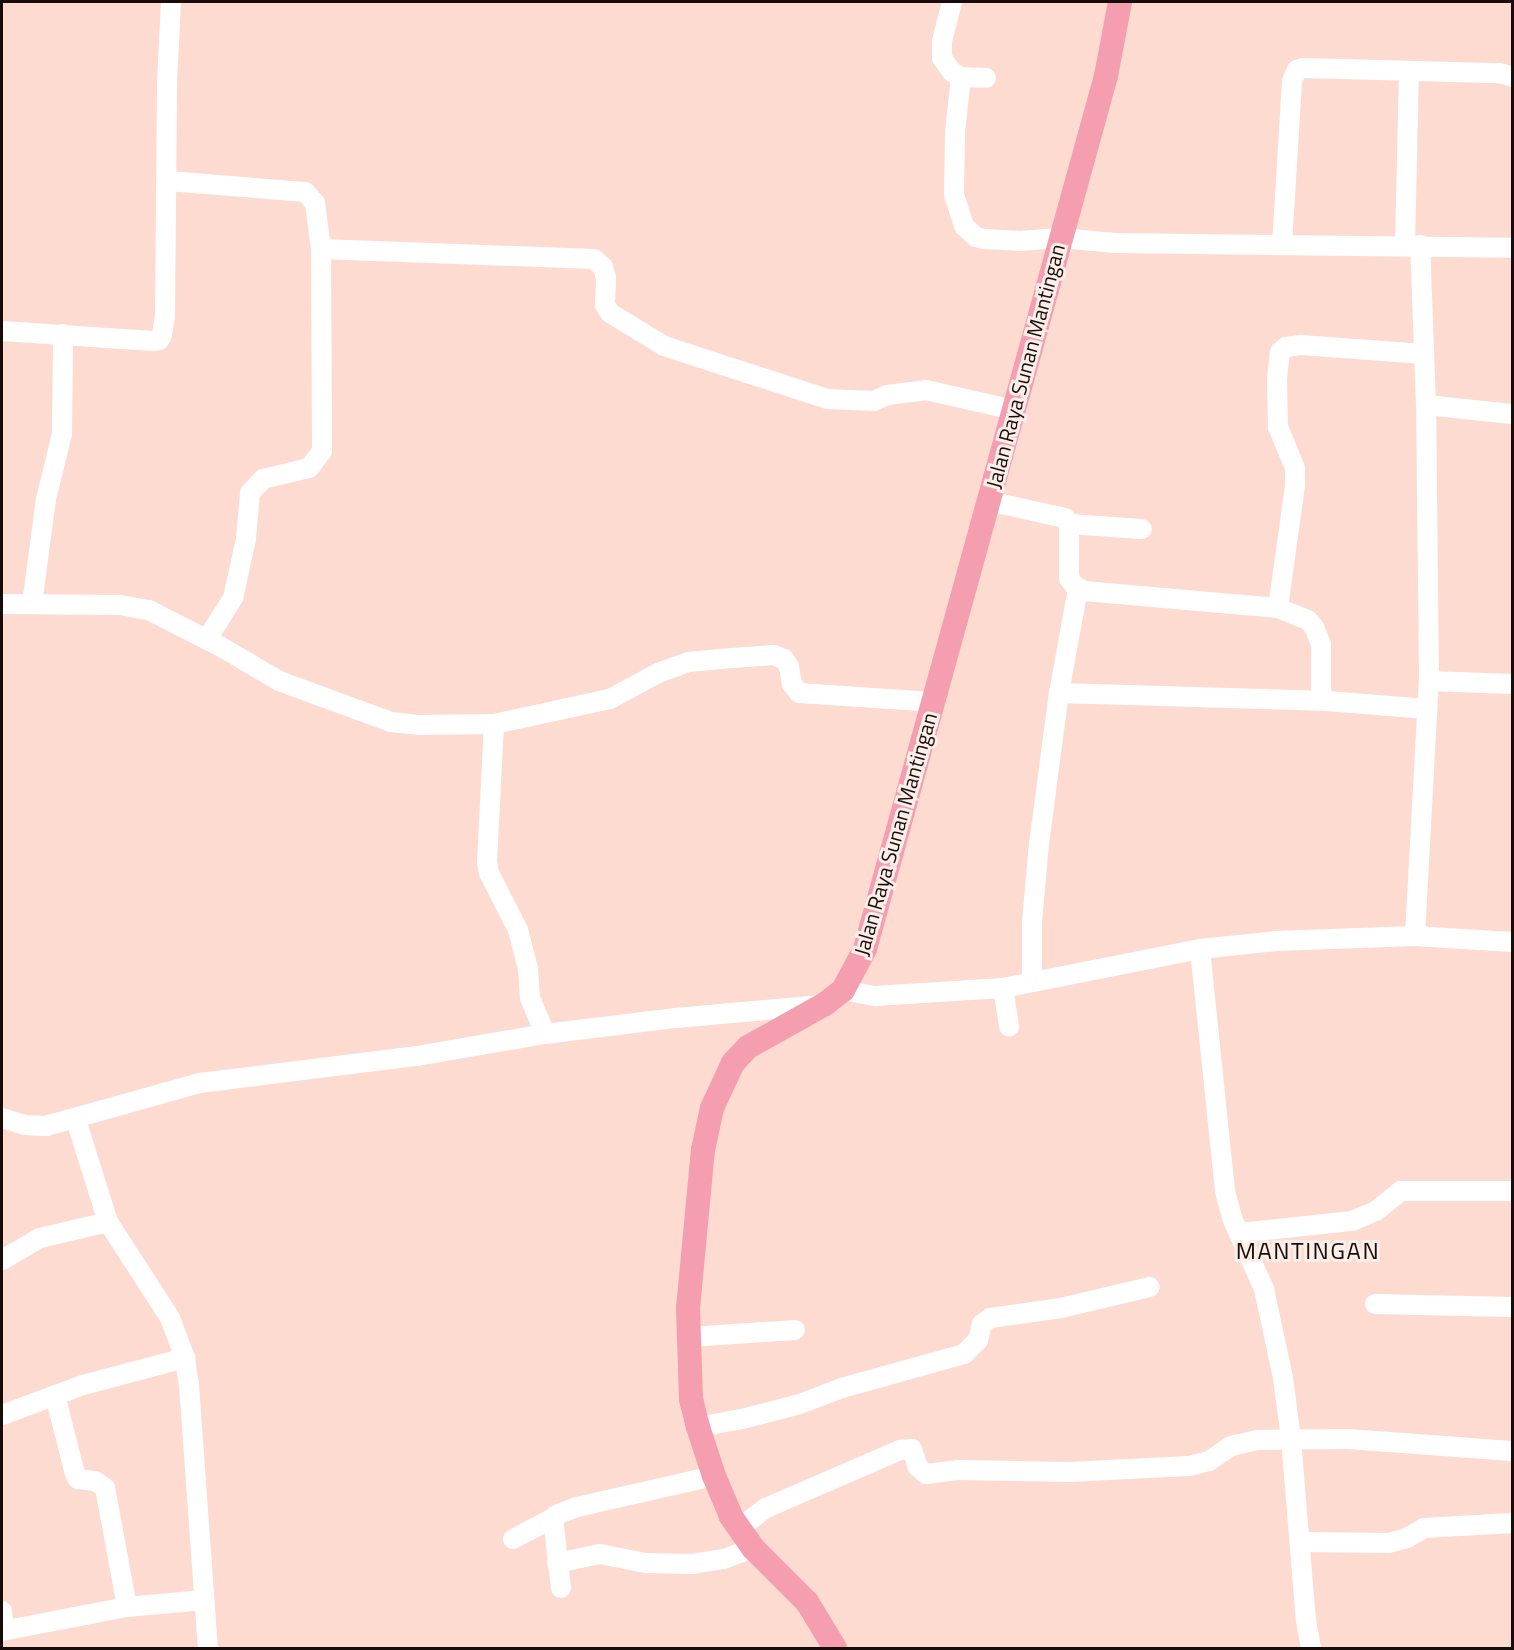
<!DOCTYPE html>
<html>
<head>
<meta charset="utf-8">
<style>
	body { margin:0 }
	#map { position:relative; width:1514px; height:1650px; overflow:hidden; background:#fedbd1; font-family:"Titillium Web",sans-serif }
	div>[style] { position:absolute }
	.minor>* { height:20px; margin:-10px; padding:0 10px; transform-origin:10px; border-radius:10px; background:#fff }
	.major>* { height:24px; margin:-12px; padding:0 12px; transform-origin:12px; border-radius:12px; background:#f49eb0 }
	span { translate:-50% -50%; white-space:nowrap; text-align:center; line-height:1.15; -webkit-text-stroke:6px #fceee9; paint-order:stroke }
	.street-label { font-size:21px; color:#170c09 }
	.quarter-label { font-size:24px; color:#170c09; letter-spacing:1.5px }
	.frame { position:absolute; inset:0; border:3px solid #170c09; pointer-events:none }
</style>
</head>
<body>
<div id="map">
	<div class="minor">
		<i style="left:952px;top:2px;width:40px;rotate:104.4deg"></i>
		<i style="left:942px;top:41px;width:17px;rotate:90deg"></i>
		<i style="left:942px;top:58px;width:17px;rotate:54deg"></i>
		<i style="left:952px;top:72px;width:10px;rotate:29deg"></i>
		<i style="left:961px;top:77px;width:25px;rotate:2deg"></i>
		<i style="left:961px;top:77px;width:55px;rotate:96.2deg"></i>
		<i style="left:955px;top:132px;width:63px;rotate:90.9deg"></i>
		<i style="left:954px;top:195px;width:33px;rotate:72deg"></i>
		<i style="left:964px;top:226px;width:16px;rotate:43deg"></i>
		<i style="left:976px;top:237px;width:8px;rotate:14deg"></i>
		<i style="left:984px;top:239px;width:36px;rotate:3deg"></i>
		<i style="left:1020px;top:241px;width:40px;rotate:-4.3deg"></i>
		<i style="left:1060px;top:238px;width:55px;rotate:5.2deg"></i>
		<i style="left:1115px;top:243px;width:397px;rotate:0.7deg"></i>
		<i style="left:168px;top:181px;width:137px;rotate:4.6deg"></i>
		<i style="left:305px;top:192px;width:15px;rotate:48deg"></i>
		<i style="left:315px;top:203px;width:46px;rotate:82.6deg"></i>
		<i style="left:321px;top:249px;width:202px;rotate:89.7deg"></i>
		<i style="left:322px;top:451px;width:21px;rotate:127deg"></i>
		<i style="left:309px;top:468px;width:47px;rotate:166.6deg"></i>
		<i style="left:263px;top:479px;width:19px;rotate:133deg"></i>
		<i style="left:250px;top:493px;width:46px;rotate:95deg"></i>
		<i style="left:246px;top:539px;width:60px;rotate:102.4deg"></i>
		<i style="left:233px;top:598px;width:49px;rotate:122.4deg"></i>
		<i style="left:1282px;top:245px;width:164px;rotate:-86.5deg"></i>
		<i style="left:1292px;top:81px;width:12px;rotate:-66deg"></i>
		<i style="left:1297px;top:70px;width:6px;rotate:-18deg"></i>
		<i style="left:1303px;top:68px;width:197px;rotate:1.5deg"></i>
		<i style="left:1500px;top:73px;width:13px;rotate:18deg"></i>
		<i style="left:1405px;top:245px;width:174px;rotate:-88.7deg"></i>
		<i style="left:321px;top:249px;width:273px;rotate:2.1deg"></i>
		<i style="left:594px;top:259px;width:12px;rotate:42deg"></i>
		<i style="left:603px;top:267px;width:11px;rotate:75deg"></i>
		<i style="left:606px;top:278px;width:27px;rotate:92deg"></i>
		<i style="left:605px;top:305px;width:9px;rotate:58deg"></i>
		<i style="left:610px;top:313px;width:63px;rotate:31.4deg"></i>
		<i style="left:664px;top:346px;width:171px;rotate:18deg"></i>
		<i style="left:827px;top:399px;width:47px;rotate:2.4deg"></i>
		<i style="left:874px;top:401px;width:14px;rotate:-25deg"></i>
		<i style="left:887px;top:395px;width:39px;rotate:-7deg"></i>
		<i style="left:926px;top:390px;width:89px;rotate:12.9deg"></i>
		<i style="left:2px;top:331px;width:151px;rotate:3.8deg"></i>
		<i style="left:153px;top:341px;width:6px;rotate:-9deg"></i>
		<i style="left:159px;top:340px;width:6px;rotate:-59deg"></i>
		<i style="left:162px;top:335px;width:18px;rotate:-81deg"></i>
		<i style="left:165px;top:317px;width:234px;rotate:-89.5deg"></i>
		<i style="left:167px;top:83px;width:81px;rotate:-87.2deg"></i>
		<i style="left:1426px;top:405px;width:86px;rotate:6deg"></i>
		<i style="left:988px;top:501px;width:79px;rotate:12.4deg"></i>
		<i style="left:1065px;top:518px;width:7px;rotate:56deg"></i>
		<i style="left:1069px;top:524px;width:54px;rotate:90deg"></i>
		<i style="left:1069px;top:578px;width:9px;rotate:54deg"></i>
		<i style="left:1074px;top:585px;width:12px;rotate:31deg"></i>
		<i style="left:1084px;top:591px;width:195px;rotate:5deg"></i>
		<i style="left:1278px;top:608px;width:32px;rotate:22deg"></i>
		<i style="left:1308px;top:620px;width:9px;rotate:49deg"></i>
		<i style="left:1314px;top:627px;width:18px;rotate:68deg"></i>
		<i style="left:1321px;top:644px;width:50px;rotate:90deg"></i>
		<i style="left:1321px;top:694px;width:9px;rotate:49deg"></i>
		<i style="left:1069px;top:524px;width:73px;rotate:3.9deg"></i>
		<i style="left:2px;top:604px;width:118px;rotate:0.5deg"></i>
		<i style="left:120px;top:605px;width:29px;rotate:10deg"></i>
		<i style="left:149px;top:610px;width:83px;rotate:27.2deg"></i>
		<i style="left:223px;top:648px;width:65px;rotate:30.5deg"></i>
		<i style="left:279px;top:681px;width:119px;rotate:20.1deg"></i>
		<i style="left:391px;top:722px;width:27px;rotate:6deg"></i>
		<i style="left:418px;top:725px;width:76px;rotate:-0.8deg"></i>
		<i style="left:494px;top:724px;width:138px;rotate:92.9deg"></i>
		<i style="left:487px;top:862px;width:11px;rotate:80deg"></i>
		<i style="left:489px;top:873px;width:64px;rotate:63deg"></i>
		<i style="left:518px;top:930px;width:40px;rotate:75.6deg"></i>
		<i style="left:528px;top:969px;width:29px;rotate:86deg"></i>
		<i style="left:530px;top:998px;width:39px;rotate:67deg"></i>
		<i style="left:32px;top:604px;width:106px;rotate:-82.4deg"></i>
		<i style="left:46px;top:499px;width:67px;rotate:-76.2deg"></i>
		<i style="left:62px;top:434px;width:100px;rotate:-89.4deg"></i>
		<i style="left:1278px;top:608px;width:124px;rotate:-82.1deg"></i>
		<i style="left:1295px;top:485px;width:17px;rotate:-90deg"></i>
		<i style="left:1295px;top:468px;width:44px;rotate:-112.5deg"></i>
		<i style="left:1278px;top:427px;width:48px;rotate:-91.2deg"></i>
		<i style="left:1277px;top:379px;width:27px;rotate:-84deg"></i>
		<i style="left:1280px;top:352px;width:8px;rotate:-40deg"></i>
		<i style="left:1286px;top:347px;width:15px;rotate:-8deg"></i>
		<i style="left:1301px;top:345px;width:123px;rotate:4.2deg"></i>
		<i style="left:1429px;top:681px;width:83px;rotate:2.1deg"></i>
		<i style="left:1059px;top:693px;width:268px;rotate:1.7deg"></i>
		<i style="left:1327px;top:701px;width:100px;rotate:4.6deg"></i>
		<i style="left:494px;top:724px;width:119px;rotate:-12.2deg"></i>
		<i style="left:610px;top:699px;width:55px;rotate:-28.4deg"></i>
		<i style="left:658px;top:673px;width:32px;rotate:-20deg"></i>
		<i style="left:688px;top:662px;width:44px;rotate:-5.2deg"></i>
		<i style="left:732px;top:658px;width:42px;rotate:-4.1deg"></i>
		<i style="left:774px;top:655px;width:11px;rotate:22deg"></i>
		<i style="left:784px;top:659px;width:9px;rotate:58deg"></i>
		<i style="left:789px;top:667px;width:17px;rotate:80deg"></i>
		<i style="left:792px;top:684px;width:11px;rotate:52deg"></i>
		<i style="left:799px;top:693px;width:134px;rotate:3.8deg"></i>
		<i style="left:1415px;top:936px;width:255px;rotate:-86.9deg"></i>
		<i style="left:1429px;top:681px;width:276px;rotate:-90.6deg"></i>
		<i style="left:1426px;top:405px;width:160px;rotate:-92.1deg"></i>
		<i style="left:1200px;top:949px;width:243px;rotate:84.1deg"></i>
		<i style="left:1225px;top:1191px;width:28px;rotate:75deg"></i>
		<i style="left:1232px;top:1218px;width:78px;rotate:65.7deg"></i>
		<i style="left:1264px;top:1289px;width:91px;rotate:77.9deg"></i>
		<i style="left:1283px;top:1378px;width:62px;rotate:82.5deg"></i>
		<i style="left:1291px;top:1439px;width:182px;rotate:85.3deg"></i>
		<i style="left:1306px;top:1620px;width:28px;rotate:80deg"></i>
		<i style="left:1032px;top:982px;width:60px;rotate:-90deg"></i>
		<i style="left:1032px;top:922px;width:78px;rotate:-84.9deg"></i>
		<i style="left:1039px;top:844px;width:152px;rotate:-82.5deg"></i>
		<i style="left:1059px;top:693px;width:107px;rotate:-79.7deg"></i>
		<i style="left:1003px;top:988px;width:39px;rotate:81deg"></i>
		<i style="left:843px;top:990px;width:33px;rotate:11deg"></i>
		<i style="left:875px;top:996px;width:128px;rotate:-3.6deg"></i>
		<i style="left:1003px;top:988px;width:201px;rotate:-11.2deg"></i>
		<i style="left:1200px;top:949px;width:76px;rotate:-6deg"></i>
		<i style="left:1276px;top:941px;width:139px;rotate:-2.1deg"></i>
		<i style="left:1415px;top:936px;width:97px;rotate:3.5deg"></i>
		<i style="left:2px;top:1118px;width:24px;rotate:17deg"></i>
		<i style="left:25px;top:1125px;width:21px;rotate:3deg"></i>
		<i style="left:46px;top:1126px;width:160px;rotate:-15.6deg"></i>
		<i style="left:200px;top:1083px;width:219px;rotate:-7.1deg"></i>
		<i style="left:417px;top:1056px;width:130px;rotate:-9.8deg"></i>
		<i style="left:545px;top:1034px;width:132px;rotate:-7deg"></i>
		<i style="left:676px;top:1018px;width:147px;rotate:-5.1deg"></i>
		<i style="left:76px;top:1120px;width:107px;rotate:72.6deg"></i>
		<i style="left:108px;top:1222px;width:114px;rotate:57.1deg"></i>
		<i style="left:170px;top:1318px;width:43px;rotate:69.4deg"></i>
		<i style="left:185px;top:1358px;width:27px;rotate:82deg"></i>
		<i style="left:189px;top:1385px;width:264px;rotate:85.9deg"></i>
		<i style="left:1239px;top:1233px;width:114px;rotate:-6.1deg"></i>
		<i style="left:1352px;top:1221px;width:26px;rotate:-23deg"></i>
		<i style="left:1376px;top:1211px;width:32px;rotate:-39deg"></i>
		<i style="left:1401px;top:1191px;width:111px"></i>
		<i style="left:2px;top:1260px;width:44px;rotate:-30.1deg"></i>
		<i style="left:40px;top:1238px;width:70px;rotate:-13.2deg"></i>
		<i style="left:1375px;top:1304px;width:137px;rotate:1.3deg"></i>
		<i style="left:689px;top:1337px;width:106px;rotate:-3.8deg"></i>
		<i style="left:55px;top:1395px;width:81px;rotate:75.8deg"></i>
		<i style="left:75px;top:1474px;width:6px;rotate:59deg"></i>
		<i style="left:78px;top:1479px;width:17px;rotate:7deg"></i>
		<i style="left:95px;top:1481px;width:12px;rotate:35deg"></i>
		<i style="left:105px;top:1488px;width:121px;rotate:79.5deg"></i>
		<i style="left:2px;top:1415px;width:86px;rotate:-20.3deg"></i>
		<i style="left:83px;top:1385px;width:106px;rotate:-14.8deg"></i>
		<i style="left:698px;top:1427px;width:45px;rotate:-10.3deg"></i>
		<i style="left:742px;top:1419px;width:60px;rotate:-14.5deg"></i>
		<i style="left:800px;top:1404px;width:45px;rotate:-20.9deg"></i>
		<i style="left:842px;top:1388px;width:127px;rotate:-15.6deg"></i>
		<i style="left:964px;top:1354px;width:20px;rotate:-45deg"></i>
		<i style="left:978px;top:1340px;width:16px;rotate:-76deg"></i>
		<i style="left:982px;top:1324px;width:10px;rotate:-37deg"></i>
		<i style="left:990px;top:1318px;width:72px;rotate:-8deg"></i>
		<i style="left:1061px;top:1308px;width:91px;rotate:-13.3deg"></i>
		<i style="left:740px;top:1528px;width:33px;rotate:-38deg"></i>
		<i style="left:766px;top:1508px;width:146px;rotate:-23.4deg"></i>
		<i style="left:900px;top:1450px;width:12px;rotate:-5deg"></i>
		<i style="left:912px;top:1449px;width:19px;rotate:72deg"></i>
		<i style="left:918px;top:1467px;width:11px;rotate:41deg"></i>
		<i style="left:926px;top:1474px;width:32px;rotate:-7deg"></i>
		<i style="left:958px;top:1470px;width:111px;rotate:1deg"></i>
		<i style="left:1069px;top:1472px;width:120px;rotate:-2.9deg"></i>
		<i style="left:1189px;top:1466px;width:21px;rotate:-14deg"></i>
		<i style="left:1209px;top:1461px;width:27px;rotate:-34deg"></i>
		<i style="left:1231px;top:1446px;width:28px;rotate:-13deg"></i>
		<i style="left:1258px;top:1440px;width:90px;rotate:-0.6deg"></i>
		<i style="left:1348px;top:1439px;width:164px;rotate:4.2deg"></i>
		<i style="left:513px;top:1539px;width:45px;rotate:-27.7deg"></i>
		<i style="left:1300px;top:1542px;width:89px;rotate:0.6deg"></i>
		<i style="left:1389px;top:1543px;width:19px;rotate:-16deg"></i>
		<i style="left:1407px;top:1538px;width:20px;rotate:-30deg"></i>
		<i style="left:1424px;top:1528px;width:88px;rotate:-3.3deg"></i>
		<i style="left:557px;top:1563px;width:44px;rotate:-11.8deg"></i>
		<i style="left:600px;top:1554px;width:46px;rotate:11.3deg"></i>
		<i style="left:645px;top:1563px;width:47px;rotate:1.2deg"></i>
		<i style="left:692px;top:1564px;width:32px;rotate:-9deg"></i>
		<i style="left:724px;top:1559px;width:31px;rotate:-21deg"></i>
		<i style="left:561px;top:1588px;width:70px;rotate:-96.5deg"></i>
		<i style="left:553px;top:1518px;width:4px;rotate:-45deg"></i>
		<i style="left:556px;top:1515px;width:22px;rotate:-21deg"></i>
		<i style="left:577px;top:1507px;width:140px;rotate:-12.8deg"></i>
		<i style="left:2px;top:1611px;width:19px;rotate:84deg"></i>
		<i style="left:2px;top:1631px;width:127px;rotate:-10.9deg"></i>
		<i style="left:127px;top:1607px;width:76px;rotate:-5.3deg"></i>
	</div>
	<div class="major">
		<i style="left:835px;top:1648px;width:54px;rotate:-121.3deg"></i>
		<i style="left:807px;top:1602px;width:76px;rotate:-135deg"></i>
		<i style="left:753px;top:1548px;width:39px;rotate:-125deg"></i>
		<i style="left:731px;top:1516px;width:43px;rotate:-113deg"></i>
		<i style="left:714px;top:1476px;width:52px;rotate:-108.1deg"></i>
		<i style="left:698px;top:1427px;width:29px;rotate:-104deg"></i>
		<i style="left:691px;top:1399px;width:91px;rotate:-91.9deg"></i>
		<i style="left:688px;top:1308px;width:159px;rotate:-84.6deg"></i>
		<i style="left:703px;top:1150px;width:43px;rotate:-77.9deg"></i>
		<i style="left:712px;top:1108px;width:50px;rotate:-65deg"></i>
		<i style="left:733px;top:1063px;width:22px;rotate:-47deg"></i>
		<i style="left:748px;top:1047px;width:88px;rotate:-29.2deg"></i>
		<i style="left:825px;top:1004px;width:23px;rotate:-38deg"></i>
		<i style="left:843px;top:990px;width:47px;rotate:-61.8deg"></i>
		<i style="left:865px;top:949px;width:906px;rotate:-74.57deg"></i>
		<i style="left:1106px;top:76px;width:75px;rotate:-79.3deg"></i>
	</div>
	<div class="street-label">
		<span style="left:1025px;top:366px;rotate:-75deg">Jalan Raya Sunan Mantingan</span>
		<span style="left:895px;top:834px;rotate:-74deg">Jalan Raya Sunan Mantingan</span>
	</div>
	<div class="quarter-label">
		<span style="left:1308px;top:1251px">MANTINGAN</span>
	</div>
	<div class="frame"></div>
</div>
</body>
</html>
